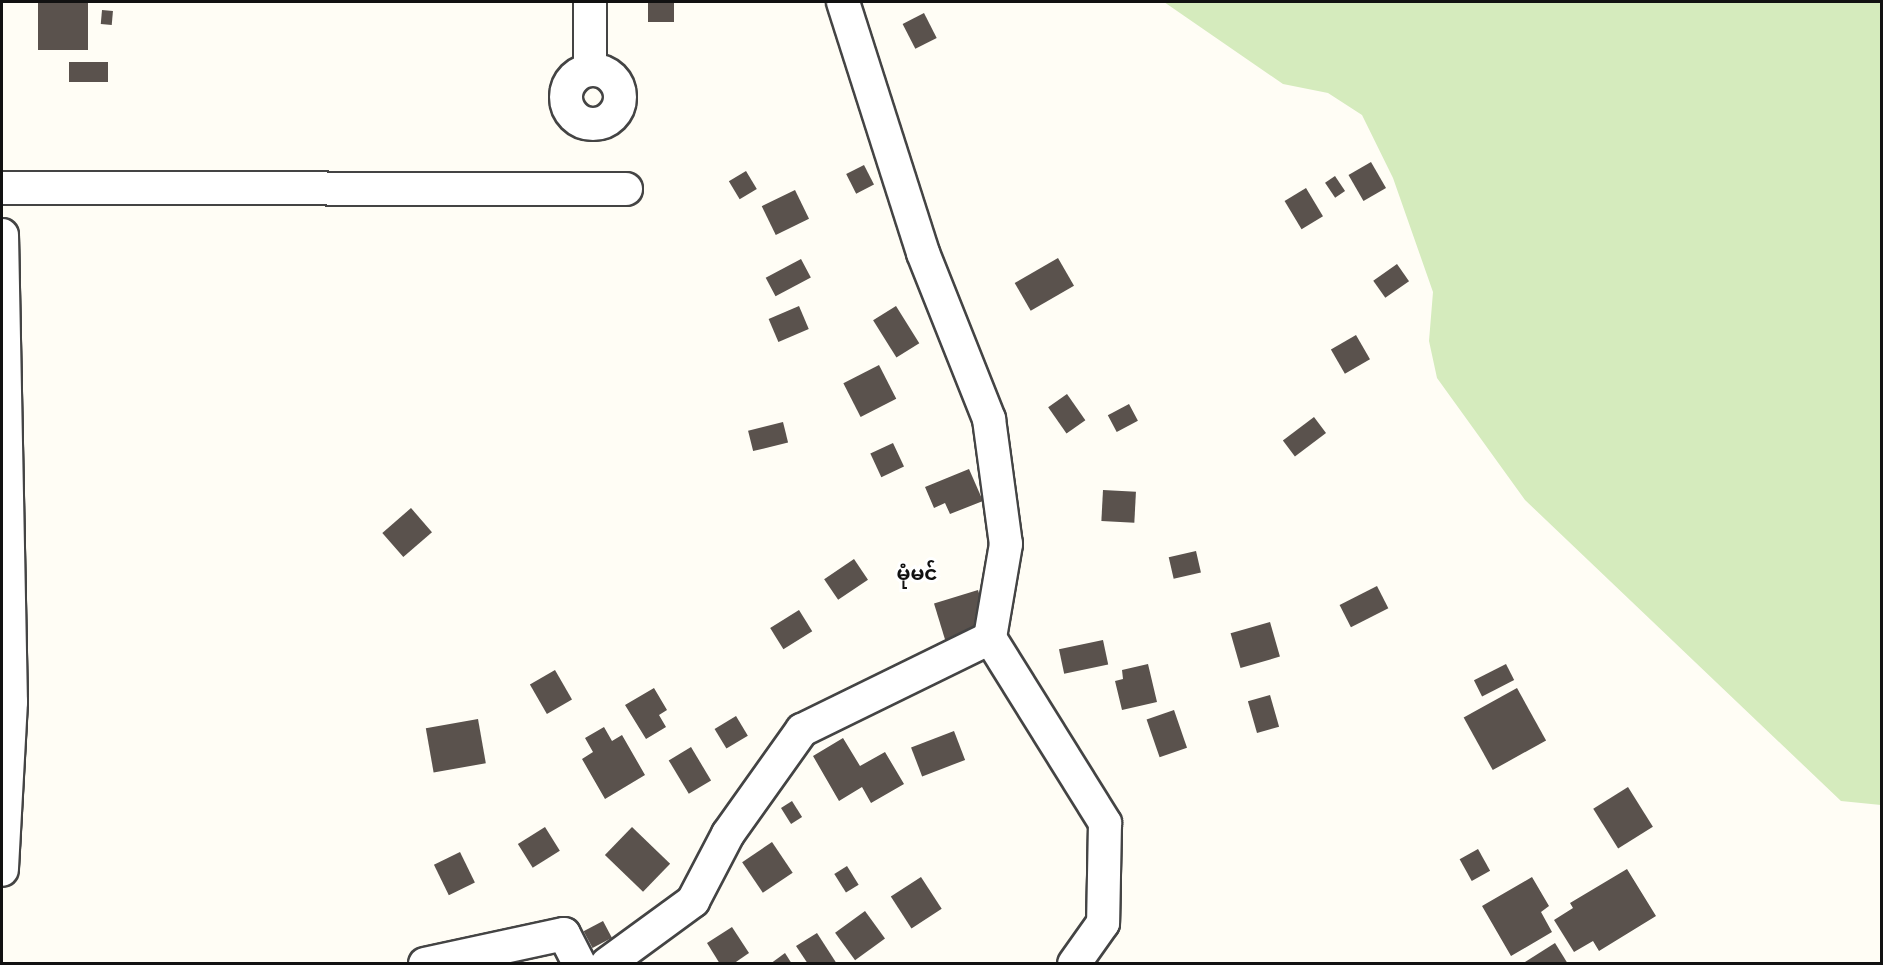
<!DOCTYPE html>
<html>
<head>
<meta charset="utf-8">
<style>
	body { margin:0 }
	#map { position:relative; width:1883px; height:965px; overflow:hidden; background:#fffdf5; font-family:Lora,"Noto Sans Myanmar",serif }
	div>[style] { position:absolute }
	.green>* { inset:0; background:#d5ebbd }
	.building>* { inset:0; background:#5a524d; transform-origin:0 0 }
	.roads { filter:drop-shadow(2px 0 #444) drop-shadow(-2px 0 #444) drop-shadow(0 2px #444) drop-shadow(0 -2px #444) }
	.street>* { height:32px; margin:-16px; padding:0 16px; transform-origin:16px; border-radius:16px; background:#fff }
	.street>.ring { margin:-16px; padding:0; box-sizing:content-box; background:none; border:32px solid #fff; border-radius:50% }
	span { translate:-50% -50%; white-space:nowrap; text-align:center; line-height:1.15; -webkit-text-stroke:6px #fff; paint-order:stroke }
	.quarter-label { font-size:20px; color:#111; font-weight:700 }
	.frame { position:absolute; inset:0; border:3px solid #111; pointer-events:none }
</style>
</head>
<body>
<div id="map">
	<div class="green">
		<i style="clip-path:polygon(1164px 2px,1881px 2px,1881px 805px,1841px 801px,1525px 500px,1437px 378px,1429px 341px,1433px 292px,1393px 178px,1362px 115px,1328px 93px,1283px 84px)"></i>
	</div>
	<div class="building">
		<i style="left:38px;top:2px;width:50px;height:48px"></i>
		<i style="left:648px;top:2px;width:26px;height:20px"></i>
		<i style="left:102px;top:10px;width:11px;height:14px;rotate:5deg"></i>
		<i style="left:924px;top:13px;width:28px;height:24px;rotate:63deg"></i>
		<i style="left:69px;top:62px;width:39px;height:20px"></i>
		<i style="left:1371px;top:162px;width:30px;height:26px;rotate:60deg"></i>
		<i style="left:864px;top:165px;width:22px;height:20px;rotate:63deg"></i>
		<i style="left:746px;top:171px;width:21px;height:20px;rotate:59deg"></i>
		<i style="left:1335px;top:176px;width:18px;height:12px;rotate:56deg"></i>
		<i style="left:1306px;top:188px;width:33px;height:25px;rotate:59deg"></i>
		<i style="left:795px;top:190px;width:32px;height:37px;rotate:64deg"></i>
		<i style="left:1058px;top:258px;width:32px;height:50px;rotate:60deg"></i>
		<i style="left:801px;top:259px;width:21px;height:40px;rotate:62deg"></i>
		<i style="left:1397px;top:264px;width:21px;height:29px;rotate:55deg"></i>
		<i style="left:799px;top:306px;width:25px;height:33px;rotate:67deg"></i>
		<i style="left:896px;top:306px;width:44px;height:27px;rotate:58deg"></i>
		<i style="left:1356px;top:335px;width:28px;height:29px;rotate:60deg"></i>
		<i style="left:879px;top:365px;width:38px;height:40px;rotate:63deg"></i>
		<i style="left:1067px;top:394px;width:32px;height:23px;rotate:55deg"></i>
		<i style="left:1129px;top:404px;width:19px;height:24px;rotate:62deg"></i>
		<i style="left:1314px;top:417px;width:20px;height:39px;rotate:53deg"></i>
		<i style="left:783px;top:422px;width:21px;height:36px;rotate:76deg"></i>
		<i style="left:893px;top:443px;width:26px;height:25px;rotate:65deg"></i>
		<i style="clip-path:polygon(969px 469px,983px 501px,950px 514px,945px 503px,934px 508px,925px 487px)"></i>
		<i style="left:1103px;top:490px;width:33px;height:31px;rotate:3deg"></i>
		<i style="left:411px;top:508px;width:32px;height:38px;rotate:49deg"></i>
		<i style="left:1196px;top:551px;width:22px;height:28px;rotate:77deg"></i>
		<i style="left:854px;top:559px;width:25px;height:36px;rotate:56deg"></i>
		<i style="left:1377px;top:586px;width:25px;height:42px;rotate:63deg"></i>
		<i style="left:978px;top:590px;width:39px;height:46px;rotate:73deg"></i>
		<i style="left:799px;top:610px;width:25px;height:34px;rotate:58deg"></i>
		<i style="left:1270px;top:622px;width:36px;height:41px;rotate:74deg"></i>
		<i style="left:1103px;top:640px;width:25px;height:45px;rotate:78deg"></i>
		<i style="clip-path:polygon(1148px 664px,1157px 702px,1122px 710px,1115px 681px,1123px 679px,1122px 670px)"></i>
		<i style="left:1506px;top:664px;width:18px;height:36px;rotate:63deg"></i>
		<i style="left:555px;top:670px;width:34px;height:29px;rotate:60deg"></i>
		<i style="clip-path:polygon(654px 688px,667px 710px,659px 715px,666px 727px,646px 739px,625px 705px)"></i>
		<i style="left:1517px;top:688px;width:60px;height:61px;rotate:61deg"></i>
		<i style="left:1270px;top:695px;width:33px;height:23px;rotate:74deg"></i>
		<i style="left:1174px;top:710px;width:40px;height:29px;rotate:71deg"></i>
		<i style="left:736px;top:716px;width:23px;height:25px;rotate:59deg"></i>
		<i style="left:478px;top:719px;width:45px;height:53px;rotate:80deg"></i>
		<i style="clip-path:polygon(604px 727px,612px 741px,622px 735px,645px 775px,605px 799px,582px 759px,593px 752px,585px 738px)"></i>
		<i style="left:954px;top:731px;width:31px;height:46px;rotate:69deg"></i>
		<i style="clip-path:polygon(843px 738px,860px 766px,885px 752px,904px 784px,871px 803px,862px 787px,839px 801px,813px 756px)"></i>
		<i style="left:691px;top:747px;width:39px;height:26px;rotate:59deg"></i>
		<i style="left:1628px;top:787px;width:47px;height:41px;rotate:58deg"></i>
		<i style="left:792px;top:801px;width:19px;height:13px;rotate:58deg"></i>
		<i style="left:545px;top:827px;width:28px;height:32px;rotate:58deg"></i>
		<i style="left:632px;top:827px;width:53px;height:39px;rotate:44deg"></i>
		<i style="left:772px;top:842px;width:37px;height:36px;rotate:56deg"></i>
		<i style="left:1478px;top:849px;width:25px;height:21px;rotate:61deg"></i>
		<i style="left:460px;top:852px;width:34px;height:29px;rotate:64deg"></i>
		<i style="left:847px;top:866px;width:22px;height:15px;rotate:58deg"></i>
		<i style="clip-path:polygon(1627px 869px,1656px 916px,1599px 951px,1593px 941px,1574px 952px,1554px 920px,1573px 908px,1570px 903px)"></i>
		<i style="left:921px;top:877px;width:38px;height:36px;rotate:57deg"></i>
		<i style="clip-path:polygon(1532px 877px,1549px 906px,1541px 912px,1552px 932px,1511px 956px,1482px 906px)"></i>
		<i style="left:865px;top:911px;width:34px;height:37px;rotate:54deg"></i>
		<i style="left:603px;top:921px;width:19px;height:22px;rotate:62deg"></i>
		<i style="clip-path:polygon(732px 927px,749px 953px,733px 964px,720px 964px,707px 943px)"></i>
		<i style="clip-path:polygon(817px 933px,837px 964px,808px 964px,796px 946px)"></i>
		<i style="clip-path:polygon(1555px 943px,1568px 964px,1526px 964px,1525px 962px)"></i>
		<i style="clip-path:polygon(785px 953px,792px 964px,770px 964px)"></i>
	</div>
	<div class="roads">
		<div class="street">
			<i style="left:843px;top:2px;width:263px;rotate:72.3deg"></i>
			<i style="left:923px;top:253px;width:179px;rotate:68.3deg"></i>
			<i style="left:989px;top:419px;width:126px;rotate:82.3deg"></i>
			<i style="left:1006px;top:544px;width:95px;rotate:99.7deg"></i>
			<i style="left:990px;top:638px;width:218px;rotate:58.1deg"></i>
			<i style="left:1105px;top:823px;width:100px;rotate:91.1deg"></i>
			<i style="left:1103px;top:923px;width:50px;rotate:125.3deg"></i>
			<i style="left:590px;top:70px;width:68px;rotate:-90deg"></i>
			<i class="ring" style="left:566px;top:70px;width:22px;height:22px"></i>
			<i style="left:2px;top:188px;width:624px;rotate:0.09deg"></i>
			<i style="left:2px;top:235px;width:467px;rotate:88.9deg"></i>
			<i style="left:11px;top:702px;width:168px;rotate:93.1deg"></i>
			<i style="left:425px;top:964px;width:142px;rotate:-12.2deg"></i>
			<i style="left:564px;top:934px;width:34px;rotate:63deg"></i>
			<i style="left:607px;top:964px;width:107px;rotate:-36.2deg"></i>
			<i style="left:693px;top:901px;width:76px;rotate:-62.4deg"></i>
			<i style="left:728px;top:834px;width:128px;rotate:-54.6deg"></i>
			<i style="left:802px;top:730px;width:209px;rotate:-26.1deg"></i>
		</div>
	</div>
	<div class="quarter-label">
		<span style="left:917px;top:572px">မုံမင်</span>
	</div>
	<div class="frame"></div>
</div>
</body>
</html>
